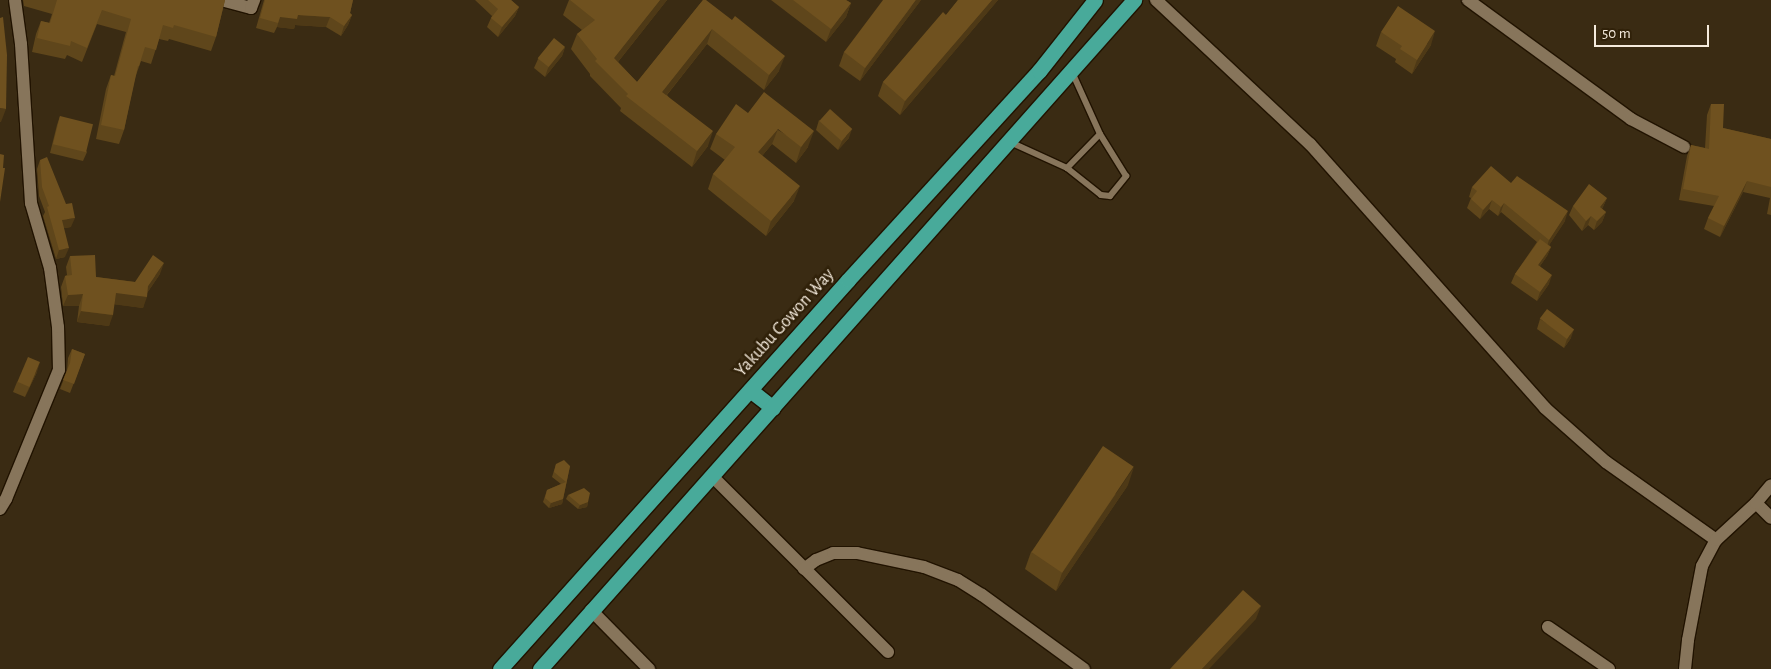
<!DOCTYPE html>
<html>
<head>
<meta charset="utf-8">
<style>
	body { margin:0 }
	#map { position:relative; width:1771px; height:669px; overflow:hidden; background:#3a2b13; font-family:"Alegreya Sans",sans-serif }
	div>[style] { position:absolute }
	.roads { filter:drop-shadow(1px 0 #211300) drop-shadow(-1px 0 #211300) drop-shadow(0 1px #211300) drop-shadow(0 -1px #211300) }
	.lane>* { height:6px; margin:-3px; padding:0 3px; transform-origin:3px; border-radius:3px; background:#87755b }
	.street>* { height:12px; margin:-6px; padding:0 6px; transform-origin:6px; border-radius:6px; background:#87755b }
	.highway>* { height:15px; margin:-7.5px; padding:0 7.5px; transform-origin:7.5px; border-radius:7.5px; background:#48aa9a }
	.wall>* { inset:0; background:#5f461b }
	.shaded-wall>* { inset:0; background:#4e3916 }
	.building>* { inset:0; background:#6f511f; transform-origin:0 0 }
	span { translate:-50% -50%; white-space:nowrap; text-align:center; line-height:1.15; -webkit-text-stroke:5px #302109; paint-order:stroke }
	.street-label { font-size:18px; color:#f5ebdd }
	.scale { position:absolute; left:1594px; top:25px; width:115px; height:22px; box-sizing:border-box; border:2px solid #f5ebdd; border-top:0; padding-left:6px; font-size:15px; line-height:18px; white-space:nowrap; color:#f5ebdd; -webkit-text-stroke:4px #302109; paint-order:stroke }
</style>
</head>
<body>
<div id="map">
	<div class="roads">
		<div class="lane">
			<i style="left:1010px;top:142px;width:63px;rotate:24.5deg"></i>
			<i style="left:1067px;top:168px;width:47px;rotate:-45.9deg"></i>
			<i style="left:1100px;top:134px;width:68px;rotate:-114.3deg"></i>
			<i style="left:1067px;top:168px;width:43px;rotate:38.5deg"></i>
			<i style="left:1101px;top:195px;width:9px;rotate:6deg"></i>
			<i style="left:1110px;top:196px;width:26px;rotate:-51deg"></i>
			<i style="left:1126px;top:176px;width:49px;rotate:-121.8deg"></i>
		</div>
		<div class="street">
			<i style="left:221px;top:0;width:31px;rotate:15deg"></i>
			<i style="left:251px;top:8px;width:9px;rotate:-69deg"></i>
			<i style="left:1156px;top:0;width:211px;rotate:43.1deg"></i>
			<i style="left:1310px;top:144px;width:353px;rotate:48.3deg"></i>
			<i style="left:1545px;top:408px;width:81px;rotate:41.5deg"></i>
			<i style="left:1606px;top:462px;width:135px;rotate:35.3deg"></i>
			<i style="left:1468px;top:0;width:202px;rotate:36.1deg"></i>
			<i style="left:1631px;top:119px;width:60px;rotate:27.8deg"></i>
			<i style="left:712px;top:476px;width:249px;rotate:45deg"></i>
			<i style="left:1756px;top:503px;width:21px;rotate:45deg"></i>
			<i style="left:0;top:509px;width:12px;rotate:-59deg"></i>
			<i style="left:6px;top:499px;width:139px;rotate:-67.7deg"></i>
			<i style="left:59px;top:370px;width:43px;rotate:-91.3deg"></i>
			<i style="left:58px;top:327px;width:60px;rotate:-97.7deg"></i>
			<i style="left:50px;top:268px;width:68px;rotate:-106.3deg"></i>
			<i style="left:31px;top:203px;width:159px;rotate:-93.6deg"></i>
			<i style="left:21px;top:44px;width:44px;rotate:-97.8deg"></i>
			<i style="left:804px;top:569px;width:15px;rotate:-37deg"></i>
			<i style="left:816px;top:560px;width:18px;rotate:-22deg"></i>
			<i style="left:833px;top:553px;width:24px"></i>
			<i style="left:857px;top:553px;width:68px;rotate:11.8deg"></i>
			<i style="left:924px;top:567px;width:36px;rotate:21deg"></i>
			<i style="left:958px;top:580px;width:28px;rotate:32deg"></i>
			<i style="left:982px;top:595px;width:126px;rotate:36deg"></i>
			<i style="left:591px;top:610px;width:83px;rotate:45.5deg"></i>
			<i style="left:1548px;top:627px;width:74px;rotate:34.5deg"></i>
			<i style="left:1685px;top:669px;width:29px;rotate:-84deg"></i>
			<i style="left:1688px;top:640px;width:75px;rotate:-79.3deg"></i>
			<i style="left:1702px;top:566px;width:30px;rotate:-62deg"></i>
			<i style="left:1716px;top:540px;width:54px;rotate:-42.8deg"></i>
			<i style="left:1756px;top:503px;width:23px;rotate:-50deg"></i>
		</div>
		<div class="highway">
			<i style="left:750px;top:390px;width:29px;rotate:38deg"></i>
			<i style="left:500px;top:669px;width:522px;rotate:-48.18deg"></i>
			<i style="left:848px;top:280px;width:283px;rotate:-47.6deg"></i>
			<i style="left:1039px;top:71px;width:90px;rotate:-51.7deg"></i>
			<i style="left:540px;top:669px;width:895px;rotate:-48.4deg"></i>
		</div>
	</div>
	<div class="wall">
		<i style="clip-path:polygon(23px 0,225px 0,216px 37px,211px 51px,169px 39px,168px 41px,159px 39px,151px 64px,141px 61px,135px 78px,124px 130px,119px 144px,96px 139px,106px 89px,111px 75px,114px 76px,126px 32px,97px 24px,82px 62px,67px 55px,65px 59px,32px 52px,36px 34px,41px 21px,49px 23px,52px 14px,24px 6px)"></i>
		<i style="clip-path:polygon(264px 0,353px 0,350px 13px,352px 15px,348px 25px,341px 36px,326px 27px,295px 25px,294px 29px,277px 27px,274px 33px,256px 28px)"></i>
		<i style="clip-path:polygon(475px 0,511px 0,519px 7px,515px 16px,498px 37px,487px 27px,491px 18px,492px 16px)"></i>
		<i style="clip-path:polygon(569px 0,667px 0,618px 62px,637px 82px,703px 0,779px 71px,764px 90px,707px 44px,667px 95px,708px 146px,692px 167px,620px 111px,621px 108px,590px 76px,590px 74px,571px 49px,577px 34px,582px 30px,563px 15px)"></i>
		<i style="clip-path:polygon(771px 0,846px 0,851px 3px,846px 17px,826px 42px)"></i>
		<i style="clip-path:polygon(921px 0,860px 81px,839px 66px,844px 52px)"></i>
		<i style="clip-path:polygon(958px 0,998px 0,900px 115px,878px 96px,883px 82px,946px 15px)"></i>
		<i style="clip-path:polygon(1381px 32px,1431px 45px,1412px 74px,1395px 62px,1396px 59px,1376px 46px)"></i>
		<i style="clip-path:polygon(565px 47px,562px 56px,545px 77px,534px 68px,538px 59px)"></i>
		<i style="clip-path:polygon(1711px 104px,1723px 128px,1771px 139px,1771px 215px,1767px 214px,1770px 198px,1743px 192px,1720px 237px,1704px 229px,1708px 218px,1714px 206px,1679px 200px,1687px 156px,1691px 145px,1705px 148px,1707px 115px)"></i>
		<i style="clip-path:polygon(748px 113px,808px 147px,796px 163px,772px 144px,762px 156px,794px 201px,766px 236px,708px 189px,713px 174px,725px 160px,710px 149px,716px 134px)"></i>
		<i style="clip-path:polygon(60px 116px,87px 152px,83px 161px,50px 153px,57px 125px)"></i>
		<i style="clip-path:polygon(819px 120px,849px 138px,838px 150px,816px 130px)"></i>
		<i style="clip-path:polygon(40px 160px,71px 227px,64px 228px,65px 257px,56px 259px,43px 216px,45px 212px,39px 196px,37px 169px)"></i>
		<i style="clip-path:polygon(1511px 183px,1565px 221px,1549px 245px,1551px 247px,1547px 256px,1540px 266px,1549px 284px,1537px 301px,1511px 283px,1515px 274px,1537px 242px,1501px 212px,1498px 216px,1489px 209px,1480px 219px,1467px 208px,1471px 198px,1469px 197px,1472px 187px)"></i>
		<i style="clip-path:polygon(1607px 198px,1602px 209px,1606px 212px,1602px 222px,1594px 230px,1588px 225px,1582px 231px,1569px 215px,1573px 206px)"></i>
		<i style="clip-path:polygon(70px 256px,96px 277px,135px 282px,160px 274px,147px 293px,143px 308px,114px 304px,109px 326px,77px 322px,79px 306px,63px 306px,61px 287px,65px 276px,67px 275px,66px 267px)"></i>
		<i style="clip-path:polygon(1540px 319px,1571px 338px,1564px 348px,1537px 329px)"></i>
		<i style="clip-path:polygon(72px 349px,85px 354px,70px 393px,60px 389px,67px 371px,68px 358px)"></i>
		<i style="clip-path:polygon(37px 372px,25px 397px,13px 392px,17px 382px)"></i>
		<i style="clip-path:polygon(556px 464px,570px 466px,562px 504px,549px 508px,543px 502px,547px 490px,561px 484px,552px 477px)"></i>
		<i style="clip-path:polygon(1128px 485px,1056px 591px,1025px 569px,1031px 552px)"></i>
		<i style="clip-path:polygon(568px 495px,588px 502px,587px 507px,578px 509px,566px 499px)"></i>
	</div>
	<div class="shaded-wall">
		<i style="clip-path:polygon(660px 0,667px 0,609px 73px,614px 58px)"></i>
		<i style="clip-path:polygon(916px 0,921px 0,860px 81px,865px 68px)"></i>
		<i style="clip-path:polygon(992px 0,998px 0,900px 115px,905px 101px)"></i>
		<i style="clip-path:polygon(851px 3px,846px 17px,826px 42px,831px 29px)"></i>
		<i style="clip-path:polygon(519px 7px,515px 16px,498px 37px,502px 27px)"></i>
		<i style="clip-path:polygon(298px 15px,330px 17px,326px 27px,295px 25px,294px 29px,277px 27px,280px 17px)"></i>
		<i style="clip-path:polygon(352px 15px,348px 25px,341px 36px,344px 26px)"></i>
		<i style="clip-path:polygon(712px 29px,707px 44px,657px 107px,662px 92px)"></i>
		<i style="clip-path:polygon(1435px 31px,1431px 45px,1412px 74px,1417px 60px)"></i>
		<i style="clip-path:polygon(565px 47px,562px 56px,545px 77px,548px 68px)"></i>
		<i style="clip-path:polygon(785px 56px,779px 71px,764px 90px,769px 75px)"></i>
		<i style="clip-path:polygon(0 108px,6px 109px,1px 122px,0 122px)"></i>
		<i style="clip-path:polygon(778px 129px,772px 144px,752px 168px,758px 152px)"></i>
		<i style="clip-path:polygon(852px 129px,849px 138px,838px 150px,842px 141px)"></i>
		<i style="clip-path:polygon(713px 131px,708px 146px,692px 167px,697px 151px)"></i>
		<i style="clip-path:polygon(814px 131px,808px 147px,796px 163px,801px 147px)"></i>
		<i style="clip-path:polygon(1747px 181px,1743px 192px,1720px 237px,1724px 226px)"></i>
		<i style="clip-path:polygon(800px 186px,794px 201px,766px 236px,771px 221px)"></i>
		<i style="clip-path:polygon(1607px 198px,1603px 207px,1596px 216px,1600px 207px)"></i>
		<i style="clip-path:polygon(1492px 200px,1489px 209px,1480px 219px,1483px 210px)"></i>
		<i style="clip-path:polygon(1504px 203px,1501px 212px,1498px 216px,1501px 207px)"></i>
		<i style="clip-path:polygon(1568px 211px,1565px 221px,1546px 250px,1549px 240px)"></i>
		<i style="clip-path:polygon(1606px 212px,1602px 222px,1594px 230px,1597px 221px)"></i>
		<i style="clip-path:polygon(1591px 216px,1588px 225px,1582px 231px,1586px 221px)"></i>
		<i style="clip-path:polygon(75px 218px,71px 227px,58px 229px,62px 220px)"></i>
		<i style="clip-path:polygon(1551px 247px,1547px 256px,1534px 274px,1538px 265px)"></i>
		<i style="clip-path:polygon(69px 248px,65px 257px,56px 259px,59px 250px)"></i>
		<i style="clip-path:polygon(164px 263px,160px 274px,145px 296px,147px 297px,143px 308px,111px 304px,116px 293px,148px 286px)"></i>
		<i style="clip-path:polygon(1552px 275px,1549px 284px,1537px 301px,1540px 292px)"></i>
		<i style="clip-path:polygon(83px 294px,79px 306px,63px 306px,68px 295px)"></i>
		<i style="clip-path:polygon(81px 311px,113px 315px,109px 326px,77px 322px)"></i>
		<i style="clip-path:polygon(1574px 329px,1571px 338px,1564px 348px,1567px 339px)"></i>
		<i style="clip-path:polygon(40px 362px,37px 372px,25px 397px,29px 388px)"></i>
		<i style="clip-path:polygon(1134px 467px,1128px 485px,1056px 591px,1062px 573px)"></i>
		<i style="clip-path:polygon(563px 499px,562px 504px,549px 508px,551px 503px)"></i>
		<i style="clip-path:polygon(588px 502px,587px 507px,578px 509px,580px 505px)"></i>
		<i style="clip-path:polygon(1261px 606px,1256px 619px,1209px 669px,1202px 669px)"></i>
	</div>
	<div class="building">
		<i style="clip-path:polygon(55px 0,225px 0,216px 37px,174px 25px,173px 28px,163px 25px,156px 50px,145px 47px,139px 66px,138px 66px,124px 130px,101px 125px,111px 75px,115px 76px,131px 19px,102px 10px,87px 48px,71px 41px,70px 46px,37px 38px,41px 21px,50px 23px,57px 0)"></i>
		<i style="clip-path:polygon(265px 0,353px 0,350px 13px,352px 15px,344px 26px,330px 17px,298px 15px,297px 19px,280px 17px,278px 23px,260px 18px)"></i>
		<i style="clip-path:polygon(488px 0,511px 0,519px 7px,502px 27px,491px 18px,498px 9px)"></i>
		<i style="clip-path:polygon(570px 0,660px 0,614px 58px,637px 82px,703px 0,706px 0,732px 20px,735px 16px,785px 56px,769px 75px,712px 29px,662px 92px,713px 131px,697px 151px,626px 96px,628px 94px,595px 61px,597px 59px,577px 34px,595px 20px)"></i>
		<i style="clip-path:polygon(793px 0,846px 0,851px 3px,831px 29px)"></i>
		<i style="clip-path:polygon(883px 0,916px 0,865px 68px,844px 52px)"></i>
		<i style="clip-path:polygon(958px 0,992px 0,905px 101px,883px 82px,943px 12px,946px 15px)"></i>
		<i style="clip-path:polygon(1398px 6px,1435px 31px,1417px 60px,1400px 49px,1402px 46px,1381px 32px)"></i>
		<i style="clip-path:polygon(3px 17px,7px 55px,6px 109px,0 108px,0 18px)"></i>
		<i style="left:554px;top:38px;width:14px;height:26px;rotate:39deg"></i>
		<i style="clip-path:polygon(764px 92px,814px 131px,801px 147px,778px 129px,758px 152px,800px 186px,771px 221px,713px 174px,735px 147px,716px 134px,736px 104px,748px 113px)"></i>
		<i style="clip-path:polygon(1711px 104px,1724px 104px,1723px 128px,1771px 139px,1771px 187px,1747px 181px,1724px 226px,1708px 218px,1719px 196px,1683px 189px,1691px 145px,1709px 149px)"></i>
		<i style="left:830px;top:109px;width:30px;height:16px;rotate:42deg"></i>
		<i style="left:60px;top:116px;width:34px;height:29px;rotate:14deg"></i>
		<i style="clip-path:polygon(0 154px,4px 155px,3px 168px,5px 168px,0 202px)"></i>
		<i style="clip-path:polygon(47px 157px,66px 204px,72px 203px,75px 218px,62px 220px,69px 248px,59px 250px,47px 207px,49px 206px,42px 187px,40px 160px)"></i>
		<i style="clip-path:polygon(1491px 166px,1511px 183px,1517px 176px,1568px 211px,1549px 240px,1504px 203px,1501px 207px,1492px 200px,1483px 210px,1471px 199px,1477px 191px,1472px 187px)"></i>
		<i style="clip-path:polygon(1589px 184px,1607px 198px,1600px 207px,1606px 212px,1597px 221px,1591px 216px,1586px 221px,1573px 206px)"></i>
		<i style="clip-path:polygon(1540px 239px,1551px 247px,1538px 265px,1552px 275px,1540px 292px,1515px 274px)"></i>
		<i style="clip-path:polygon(95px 255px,96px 277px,135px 282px,153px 255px,164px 263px,148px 286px,147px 297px,116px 293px,113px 315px,81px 311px,83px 294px,68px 295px,65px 276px,72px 275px,70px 256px)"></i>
		<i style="left:1547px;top:309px;width:34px;height:12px;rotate:37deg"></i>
		<i style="clip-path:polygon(72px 349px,85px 354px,74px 384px,63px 380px,70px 363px)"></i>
		<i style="left:28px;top:357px;width:13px;height:27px;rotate:23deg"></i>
		<i style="left:1103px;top:446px;width:37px;height:128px;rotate:34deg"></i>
		<i style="clip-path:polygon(564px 460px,570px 466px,563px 499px,551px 503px,545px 498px,547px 490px,566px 482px,554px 472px,556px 464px)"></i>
		<i style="clip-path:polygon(584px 488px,590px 493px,588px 502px,580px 505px,568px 495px)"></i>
		<i style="clip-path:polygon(1243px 590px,1261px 606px,1202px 669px,1170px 669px)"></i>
	</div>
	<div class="street-label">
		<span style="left:785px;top:323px;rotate:-48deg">Yakubu Gowon Way</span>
	</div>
	<div class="scale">50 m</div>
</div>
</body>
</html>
